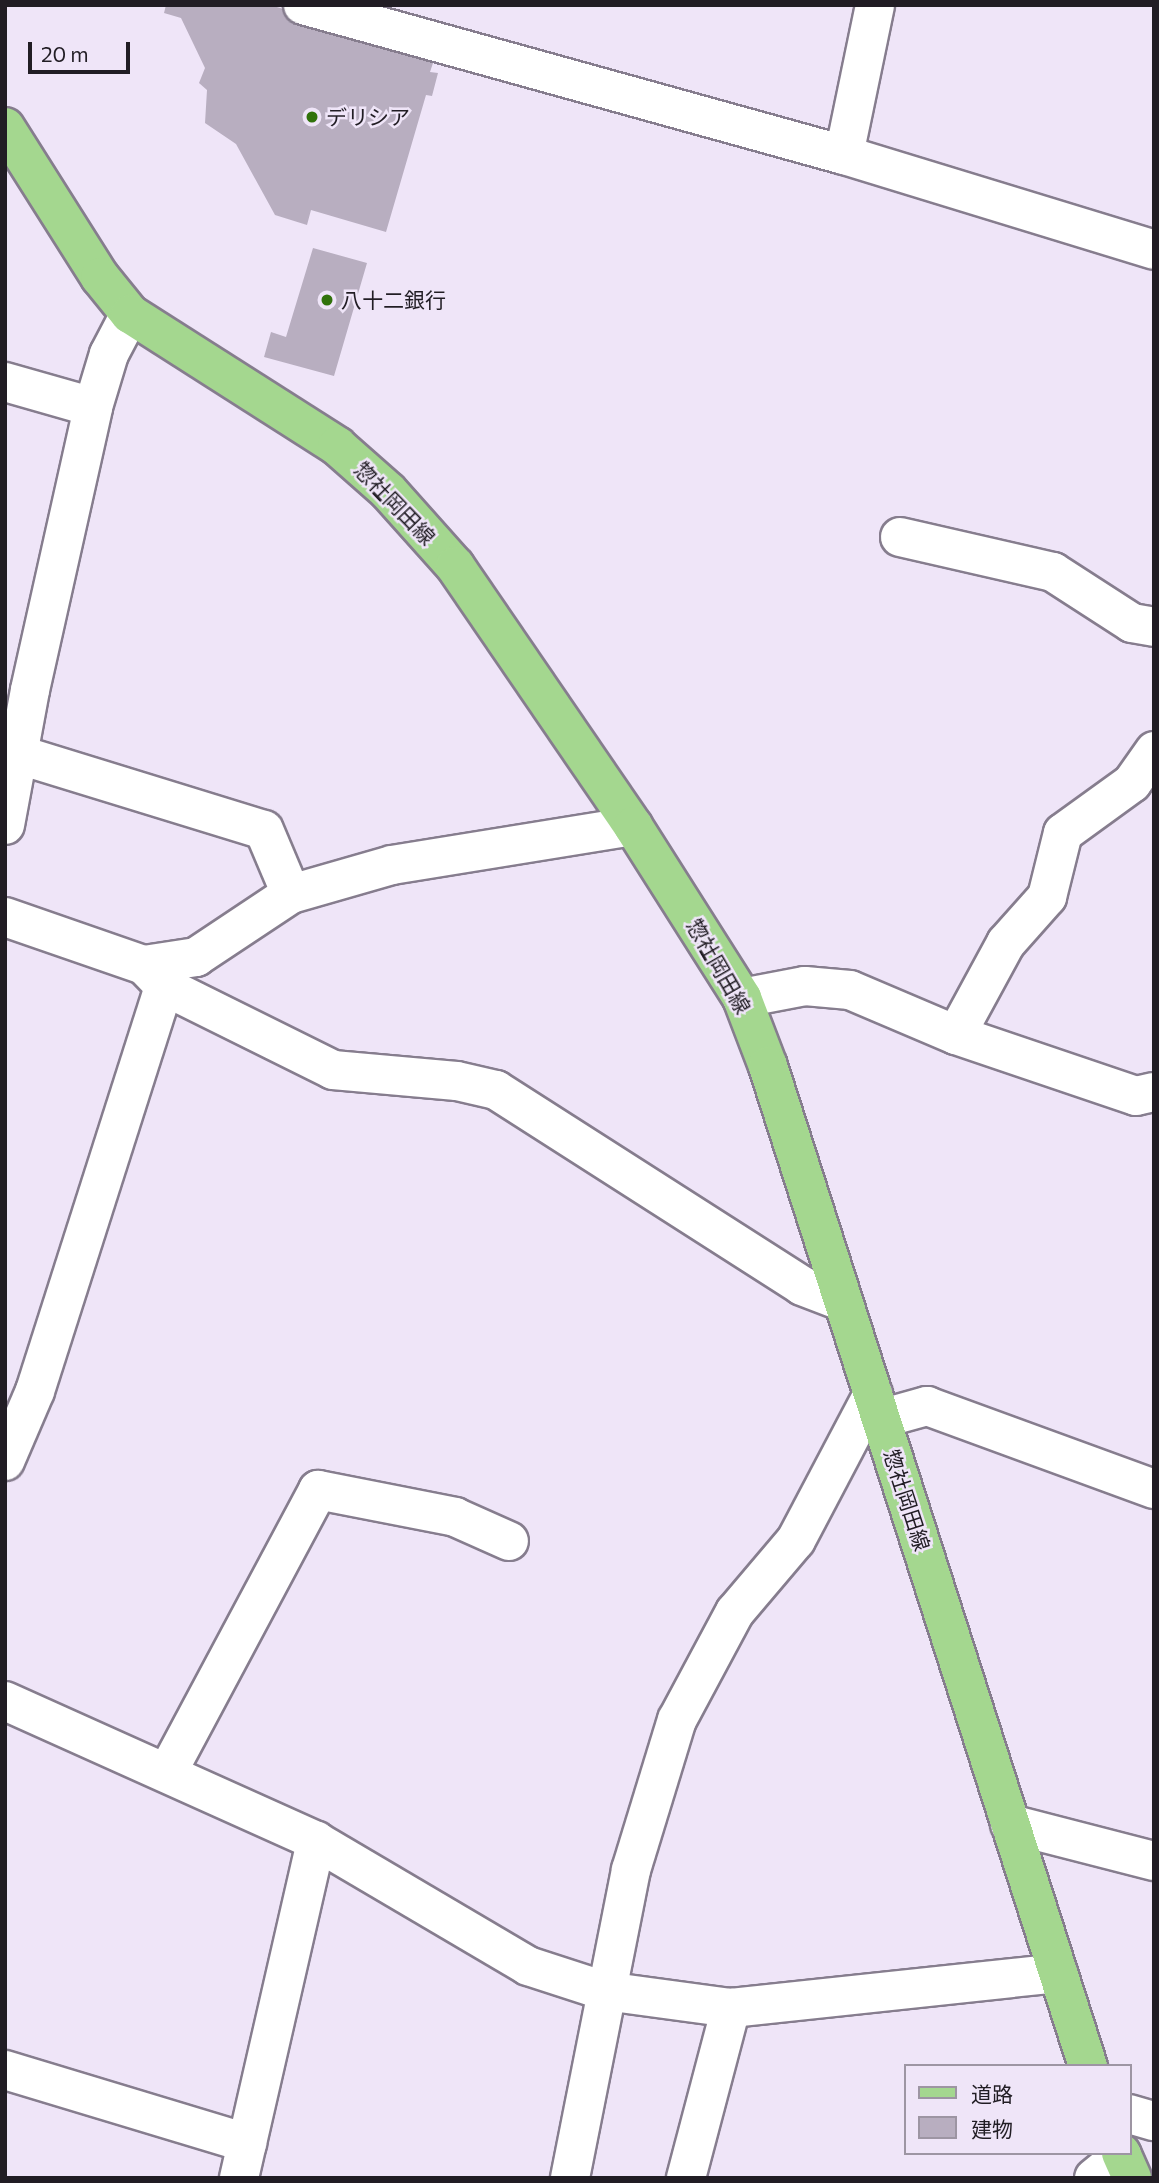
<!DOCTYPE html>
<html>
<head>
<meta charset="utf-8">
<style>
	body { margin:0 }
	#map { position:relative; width:1159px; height:2183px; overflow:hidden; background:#efe5f8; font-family:Commissioner,"Noto Sans JP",sans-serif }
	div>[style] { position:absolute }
	.building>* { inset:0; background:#b8aec0 }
	.roads { filter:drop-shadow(2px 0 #867d8e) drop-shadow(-2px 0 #867d8e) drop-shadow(0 2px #867d8e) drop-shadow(0 -2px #867d8e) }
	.minor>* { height:38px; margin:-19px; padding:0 19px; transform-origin:19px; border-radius:19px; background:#fff }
	.major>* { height:38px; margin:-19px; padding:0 19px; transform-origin:19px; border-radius:19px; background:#a4d78f }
	.dots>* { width:19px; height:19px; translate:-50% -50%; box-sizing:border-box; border:4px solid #efe5f8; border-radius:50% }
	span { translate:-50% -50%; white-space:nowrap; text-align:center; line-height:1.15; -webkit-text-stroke:5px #efe5f8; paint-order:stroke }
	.poi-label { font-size:21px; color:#211d24 }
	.left { translate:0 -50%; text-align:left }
	.street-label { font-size:21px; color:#211d24 }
	.frame { position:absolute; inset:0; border:7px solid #211d24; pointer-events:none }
	.legend { position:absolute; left:904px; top:2064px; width:228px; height:91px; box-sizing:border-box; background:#efe5f8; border:2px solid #9d95a3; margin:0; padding:9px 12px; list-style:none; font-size:21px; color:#211d24 }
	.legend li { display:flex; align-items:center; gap:14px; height:35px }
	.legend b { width:35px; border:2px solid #9d95a3 }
	.scale { position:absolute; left:28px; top:42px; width:102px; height:32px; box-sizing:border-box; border:4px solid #211d24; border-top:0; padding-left:9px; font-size:21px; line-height:24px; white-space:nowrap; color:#211d24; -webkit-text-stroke:5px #efe5f8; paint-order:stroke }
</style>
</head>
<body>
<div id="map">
	<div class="building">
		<i style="clip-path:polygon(166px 5px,270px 5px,436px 54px,430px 72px,438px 73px,432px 96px,426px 95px,386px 232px,311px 210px,307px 225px,275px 215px,236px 144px,205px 123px,207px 90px,199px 83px,205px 68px,181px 18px,164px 13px)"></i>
		<i style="clip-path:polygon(313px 248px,367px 263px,334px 376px,264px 357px,271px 332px,286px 337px)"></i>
	</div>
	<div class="roads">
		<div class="minor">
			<i style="left:303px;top:5px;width:561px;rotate:15.5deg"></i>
			<i style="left:844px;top:155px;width:324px;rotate:17deg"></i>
			<i style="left:844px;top:155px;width:153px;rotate:-78.3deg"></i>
			<i style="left:5px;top:382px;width:91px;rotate:15.9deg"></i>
			<i style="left:900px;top:537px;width:157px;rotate:12.9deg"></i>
			<i style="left:1053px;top:572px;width:94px;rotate:32.8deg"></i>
			<i style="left:1132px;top:623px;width:22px;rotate:10deg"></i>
			<i style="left:17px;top:754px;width:258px;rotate:17.1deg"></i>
			<i style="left:264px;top:830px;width:69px;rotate:67.1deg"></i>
			<i style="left:5px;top:825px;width:137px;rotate:-79.5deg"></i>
			<i style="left:30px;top:690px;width:290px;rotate:-77.4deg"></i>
			<i style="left:93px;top:407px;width:55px;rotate:-73.2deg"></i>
			<i style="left:109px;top:354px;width:45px;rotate:-62.3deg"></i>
			<i style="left:5px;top:917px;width:147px;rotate:19.1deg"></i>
			<i style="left:144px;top:965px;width:29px;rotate:46deg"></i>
			<i style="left:164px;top:986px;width:189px;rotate:26.4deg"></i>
			<i style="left:333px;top:1070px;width:124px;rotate:5.1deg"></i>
			<i style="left:457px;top:1081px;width:40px;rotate:13deg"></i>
			<i style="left:496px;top:1090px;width:363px;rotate:32.6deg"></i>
			<i style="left:802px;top:1286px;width:42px;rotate:21deg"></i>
			<i style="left:144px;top:965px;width:53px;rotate:-8.7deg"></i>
			<i style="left:196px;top:957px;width:114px;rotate:-33.6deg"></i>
			<i style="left:291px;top:894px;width:105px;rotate:-16deg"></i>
			<i style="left:392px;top:865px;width:244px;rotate:-9.2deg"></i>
			<i style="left:742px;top:998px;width:64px;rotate:-10.8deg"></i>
			<i style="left:805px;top:986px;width:45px;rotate:5.1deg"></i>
			<i style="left:850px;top:990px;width:115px;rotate:23deg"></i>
			<i style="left:956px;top:1035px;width:105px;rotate:-61.5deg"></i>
			<i style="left:1006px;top:943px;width:62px;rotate:-48.3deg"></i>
			<i style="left:1047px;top:897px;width:66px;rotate:-76deg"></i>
			<i style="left:1063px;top:833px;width:85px;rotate:-35.9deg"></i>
			<i style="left:1132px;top:783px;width:39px;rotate:-55deg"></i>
			<i style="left:956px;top:1035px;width:190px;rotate:18.7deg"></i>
			<i style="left:1136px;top:1096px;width:18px;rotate:-13deg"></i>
			<i style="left:880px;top:1419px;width:49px;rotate:-15.5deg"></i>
			<i style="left:927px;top:1406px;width:242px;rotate:20.1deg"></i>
			<i style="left:5px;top:1461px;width:76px;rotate:-66.8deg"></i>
			<i style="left:35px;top:1391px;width:425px;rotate:-72.3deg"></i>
			<i style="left:5px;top:1701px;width:341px;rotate:24.2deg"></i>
			<i style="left:316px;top:1841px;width:246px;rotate:30.5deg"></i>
			<i style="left:528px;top:1966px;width:81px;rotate:18deg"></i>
			<i style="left:605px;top:1991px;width:127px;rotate:7.7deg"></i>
			<i style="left:731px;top:2008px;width:329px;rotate:-6.1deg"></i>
			<i style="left:167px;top:1773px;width:321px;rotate:-61.9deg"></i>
			<i style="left:318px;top:1490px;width:140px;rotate:11.1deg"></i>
			<i style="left:455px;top:1517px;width:59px;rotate:24deg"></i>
			<i style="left:1010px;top:1824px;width:149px;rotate:14.4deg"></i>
			<i style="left:5px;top:2070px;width:253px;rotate:16.8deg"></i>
			<i style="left:1129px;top:2114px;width:26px;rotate:16deg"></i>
			<i style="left:239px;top:2178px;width:346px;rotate:-77.1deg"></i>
			<i style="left:570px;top:2178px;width:314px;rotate:-78.8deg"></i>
			<i style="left:631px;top:1870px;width:157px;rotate:-73deg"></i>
			<i style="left:677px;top:1720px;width:123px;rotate:-61.8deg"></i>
			<i style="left:735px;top:1612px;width:94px;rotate:-49.7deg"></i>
			<i style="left:796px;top:1540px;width:165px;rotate:-62.2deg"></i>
			<i style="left:686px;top:2178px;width:176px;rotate:-75.2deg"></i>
			<i style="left:1094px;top:2178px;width:36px;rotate:-39deg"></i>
		</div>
		<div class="major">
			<i style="left:5px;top:127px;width:178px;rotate:57.7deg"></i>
			<i style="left:100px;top:277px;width:48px;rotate:51deg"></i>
			<i style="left:130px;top:314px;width:246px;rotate:32.5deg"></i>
			<i style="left:337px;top:446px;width:68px;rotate:41.4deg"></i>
			<i style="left:388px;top:491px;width:101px;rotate:48.2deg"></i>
			<i style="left:455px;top:566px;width:315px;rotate:55.6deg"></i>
			<i style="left:633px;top:826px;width:204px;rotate:57.6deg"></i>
			<i style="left:742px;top:998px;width:73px;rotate:69.1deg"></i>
			<i style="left:768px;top:1066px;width:1050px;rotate:72.26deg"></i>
			<i style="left:1121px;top:2153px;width:27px;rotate:66deg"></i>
		</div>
	</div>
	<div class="dots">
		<i style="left:312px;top:117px;background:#31720c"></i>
		<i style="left:327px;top:300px;background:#31720c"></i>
	</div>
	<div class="poi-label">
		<span class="left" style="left:326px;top:117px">デリシア</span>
		<span class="left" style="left:341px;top:300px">八十二銀行</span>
	</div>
	<div class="street-label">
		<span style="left:395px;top:503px;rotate:46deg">惣社岡田線</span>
		<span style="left:719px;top:966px;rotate:60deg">惣社岡田線</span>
		<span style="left:907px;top:1500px;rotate:72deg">惣社岡田線</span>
	</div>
	<div class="frame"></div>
	<ul class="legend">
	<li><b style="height:9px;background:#a4d78f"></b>道路</li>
	<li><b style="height:19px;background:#b8aec0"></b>建物</li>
	</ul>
	<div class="scale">20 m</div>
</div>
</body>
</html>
